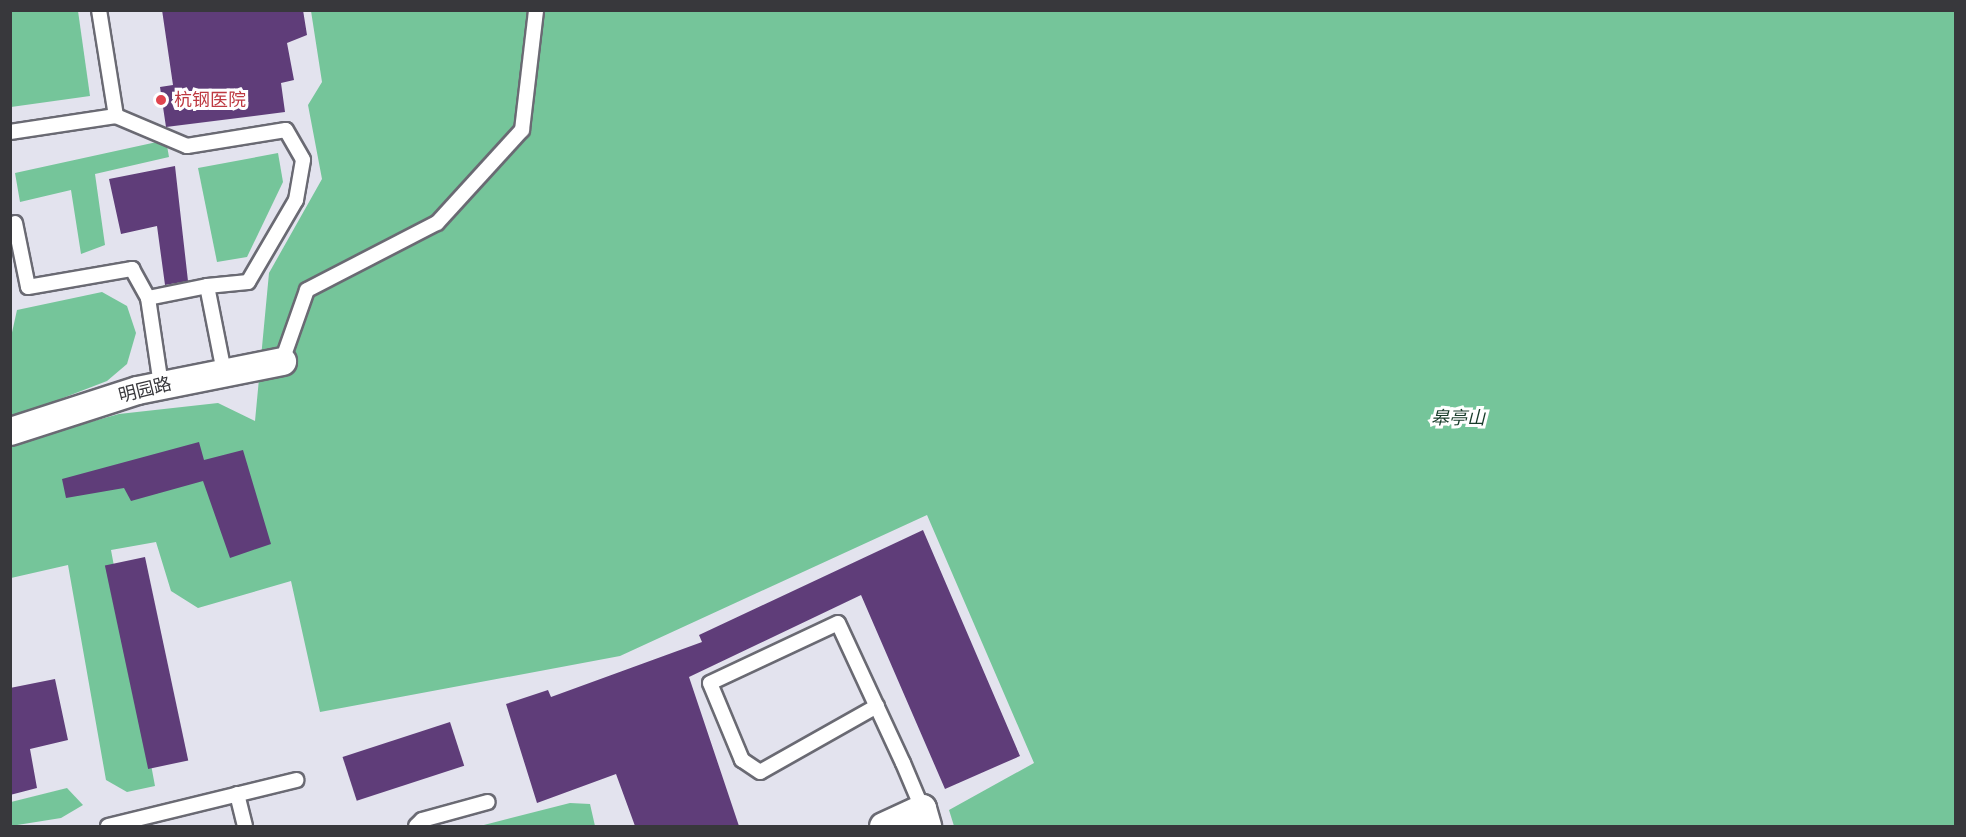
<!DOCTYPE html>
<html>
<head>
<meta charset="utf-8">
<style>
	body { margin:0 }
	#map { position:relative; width:1966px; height:837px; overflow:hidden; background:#e3e3ee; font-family:"Times New Roman","Noto Sans SC",serif }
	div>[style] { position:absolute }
	.green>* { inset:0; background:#75c59a }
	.building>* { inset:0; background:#5f3d79; transform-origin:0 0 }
	.roads { filter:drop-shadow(2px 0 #6a6a73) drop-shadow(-2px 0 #6a6a73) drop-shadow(0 2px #6a6a73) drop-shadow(0 -2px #6a6a73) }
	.lane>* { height:14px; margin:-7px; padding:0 7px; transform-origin:7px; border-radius:7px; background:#fff }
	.street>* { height:27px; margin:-13.5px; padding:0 13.5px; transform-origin:13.5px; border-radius:13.5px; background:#fff }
	.dots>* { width:16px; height:16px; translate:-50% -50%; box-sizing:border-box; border:3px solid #fff; border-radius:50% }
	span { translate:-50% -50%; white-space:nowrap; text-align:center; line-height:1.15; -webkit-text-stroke:6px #fff; paint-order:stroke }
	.health-label { font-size:18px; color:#be3a42 }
	.left { translate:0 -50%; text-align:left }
	.street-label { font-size:18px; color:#38383c }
	.park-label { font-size:18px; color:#173b29; font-style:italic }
	.frame { position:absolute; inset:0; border:12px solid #38383c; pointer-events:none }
</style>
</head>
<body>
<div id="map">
	<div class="green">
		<i style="clip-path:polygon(10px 11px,78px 11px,90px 96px,11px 107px)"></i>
		<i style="clip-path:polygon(311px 11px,1955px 11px,1955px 826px,954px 826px,949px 810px,1034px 763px,927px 515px,620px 656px,320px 712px,291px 581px,198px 608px,171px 591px,156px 542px,111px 550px,155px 786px,127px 792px,106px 780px,68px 565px,11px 578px,11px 444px,119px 414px,218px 403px,255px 421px,269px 273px,322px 179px,308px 105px,322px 82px)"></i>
		<i style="clip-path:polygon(166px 140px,169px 157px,95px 174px,105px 245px,81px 254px,71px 190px,20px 202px,15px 173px)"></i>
		<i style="clip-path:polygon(278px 153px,283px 182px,247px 257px,217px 262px,198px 168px)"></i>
		<i style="clip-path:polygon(102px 292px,127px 306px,136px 333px,127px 364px,107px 381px,11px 418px,11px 337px,17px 310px)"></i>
		<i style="clip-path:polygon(67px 788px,83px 805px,61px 818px,11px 826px,11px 802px)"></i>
		<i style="clip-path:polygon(570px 803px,590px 804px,595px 826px,480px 826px)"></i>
	</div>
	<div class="building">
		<i style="clip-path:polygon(162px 10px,303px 10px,307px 35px,287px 43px,294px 80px,281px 83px,285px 112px,166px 127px,160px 87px,173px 85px)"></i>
		<i style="clip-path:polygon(175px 166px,188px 281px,165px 285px,157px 226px,121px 234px,109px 179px)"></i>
		<i style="clip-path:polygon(199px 442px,204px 460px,243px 450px,271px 544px,230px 558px,203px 481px,131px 501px,124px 488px,66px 498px,62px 479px)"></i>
		<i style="clip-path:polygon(923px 530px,1020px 756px,945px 789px,861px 595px,689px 677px,739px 826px,635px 826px,616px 774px,537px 803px,506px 704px,548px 690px,551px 697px,702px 642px,699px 635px)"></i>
		<i style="left:145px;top:557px;width:208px;height:41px;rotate:78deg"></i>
		<i style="clip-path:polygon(55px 679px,68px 740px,30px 749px,37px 788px,10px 795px,10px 688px)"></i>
		<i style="left:450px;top:722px;width:46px;height:113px;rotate:72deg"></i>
	</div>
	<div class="roads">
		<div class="lane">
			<i style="left:116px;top:116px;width:77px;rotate:22.9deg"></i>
			<i style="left:187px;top:146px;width:100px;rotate:-9.2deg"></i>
			<i style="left:286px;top:130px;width:34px;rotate:60deg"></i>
			<i style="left:303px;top:160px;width:41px;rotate:99.9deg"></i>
			<i style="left:296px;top:200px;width:95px;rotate:120.3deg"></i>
			<i style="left:248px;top:282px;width:41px;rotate:174.4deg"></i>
			<i style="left:10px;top:132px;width:107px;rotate:-8.6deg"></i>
			<i style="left:116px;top:116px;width:107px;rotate:-99.1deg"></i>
			<i style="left:15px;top:223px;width:65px;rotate:78.5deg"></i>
			<i style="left:28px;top:287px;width:106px;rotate:-9.8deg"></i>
			<i style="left:132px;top:269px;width:33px;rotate:61deg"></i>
			<i style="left:148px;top:298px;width:88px;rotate:81.5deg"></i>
			<i style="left:148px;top:298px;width:60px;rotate:-11.5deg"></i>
			<i style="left:207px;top:286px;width:88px;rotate:78.8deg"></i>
			<i style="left:282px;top:361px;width:75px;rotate:-70.6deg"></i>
			<i style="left:307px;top:290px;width:146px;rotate:-27.3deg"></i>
			<i style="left:437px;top:223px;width:126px;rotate:-47.6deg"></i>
			<i style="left:522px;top:130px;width:121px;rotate:-83.3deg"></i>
			<i style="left:877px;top:706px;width:134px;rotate:150.6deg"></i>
			<i style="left:760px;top:772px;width:22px;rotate:-146deg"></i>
			<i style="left:742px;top:760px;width:83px;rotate:-112.6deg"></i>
			<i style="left:710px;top:683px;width:141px;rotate:-25.1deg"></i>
			<i style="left:838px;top:623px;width:154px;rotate:65.1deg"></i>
			<i style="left:903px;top:763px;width:49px;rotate:67.1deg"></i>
			<i style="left:237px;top:794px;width:33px;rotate:76deg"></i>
			<i style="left:108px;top:826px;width:194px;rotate:-13.7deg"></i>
			<i style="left:416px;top:826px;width:8px;rotate:-45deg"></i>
			<i style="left:422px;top:820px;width:68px;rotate:-15.3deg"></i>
		</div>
		<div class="street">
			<i style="left:10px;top:431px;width:133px;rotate:-17.9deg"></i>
			<i style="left:137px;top:390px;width:148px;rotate:-11.3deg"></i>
			<i style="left:883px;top:826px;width:43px;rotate:-24.8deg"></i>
			<i style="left:922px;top:808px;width:19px;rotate:74deg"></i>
		</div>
	</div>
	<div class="dots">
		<i style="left:161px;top:100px;background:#e0444e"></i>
	</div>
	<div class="health-label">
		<span class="left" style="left:174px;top:100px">杭钢医院</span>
	</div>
	<div class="street-label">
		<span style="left:145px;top:390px;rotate:-14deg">明园路</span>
	</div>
	<div class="park-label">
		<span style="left:1458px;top:418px">皋亭山</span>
	</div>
	<div class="frame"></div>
</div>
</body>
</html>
